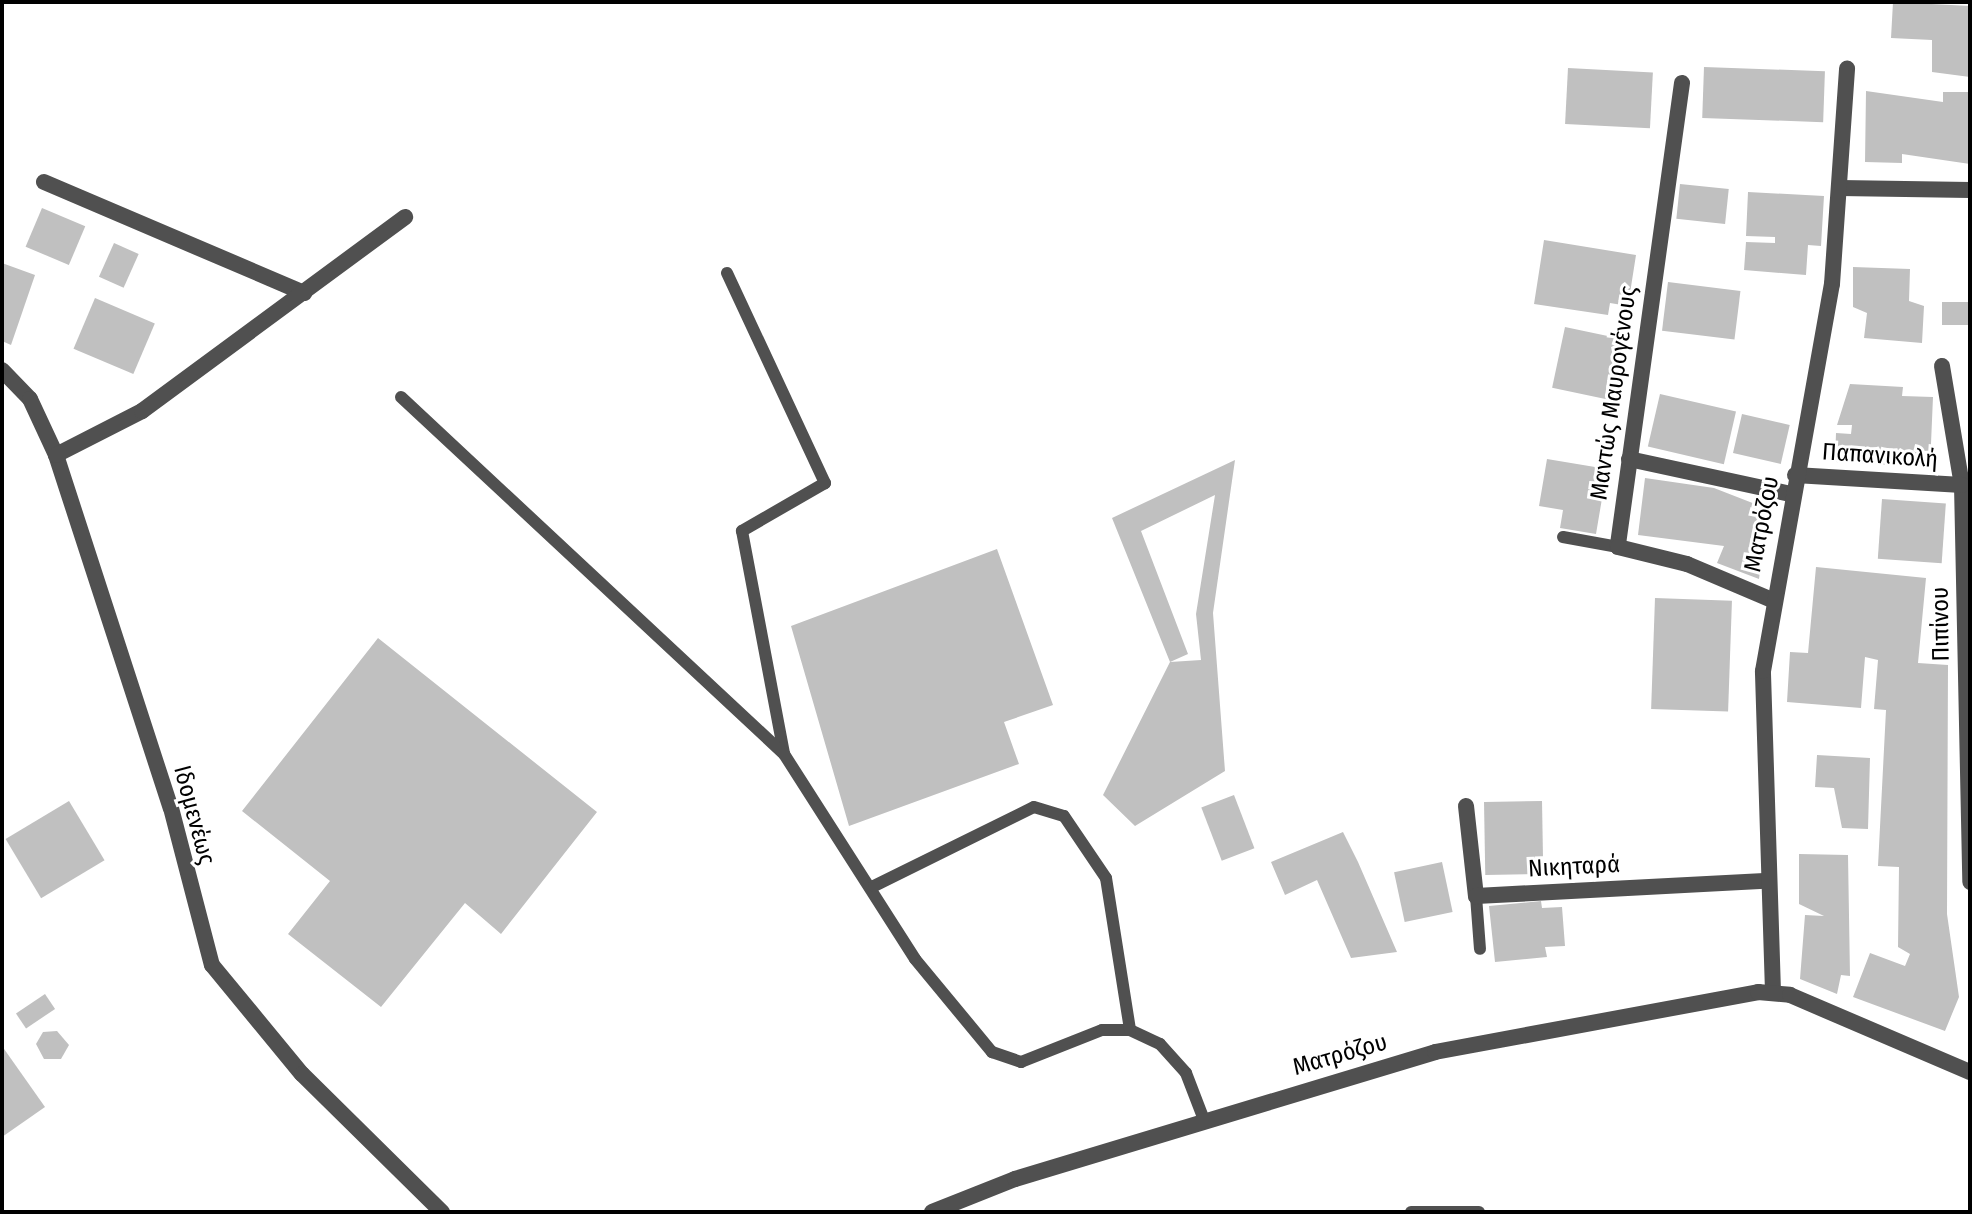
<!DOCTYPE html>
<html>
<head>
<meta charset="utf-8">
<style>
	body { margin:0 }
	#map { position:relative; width:1972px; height:1214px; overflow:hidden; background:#fff; font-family:"Fira Sans Condensed",sans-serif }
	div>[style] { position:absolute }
	.building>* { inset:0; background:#c0c0c0; transform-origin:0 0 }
	.service>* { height:12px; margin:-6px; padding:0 6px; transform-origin:6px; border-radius:6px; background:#505050 }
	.minor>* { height:16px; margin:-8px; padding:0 8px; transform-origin:8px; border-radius:8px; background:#505050 }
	span { translate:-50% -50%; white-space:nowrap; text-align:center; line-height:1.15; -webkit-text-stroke:6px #fff; paint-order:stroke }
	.street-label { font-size:24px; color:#000 }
	.frame { position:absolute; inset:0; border:4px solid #000; pointer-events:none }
</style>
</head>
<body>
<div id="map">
	<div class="building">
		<i style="clip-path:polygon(1893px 2px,1970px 6px,1970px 77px,1932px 72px,1932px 40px,1891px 38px)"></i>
		<i style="left:1704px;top:67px;width:121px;height:51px;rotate:2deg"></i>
		<i style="left:1568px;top:68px;width:85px;height:56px;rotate:3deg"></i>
		<i style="clip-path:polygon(1866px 91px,1943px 102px,1943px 92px,1970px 92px,1970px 164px,1902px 154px,1902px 163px,1865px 162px)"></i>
		<i style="left:1680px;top:184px;width:49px;height:35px;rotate:6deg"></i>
		<i style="clip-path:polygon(1748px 192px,1824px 196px,1821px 246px,1808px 245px,1806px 275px,1744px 270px,1746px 242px,1775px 243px,1775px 237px,1746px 236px)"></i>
		<i style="left:42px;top:208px;width:47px;height:42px;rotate:23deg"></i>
		<i style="clip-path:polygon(1544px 240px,1636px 255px,1628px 306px,1610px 303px,1608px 315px,1534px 304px)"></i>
		<i style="left:114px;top:243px;width:27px;height:37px;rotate:24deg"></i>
		<i style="clip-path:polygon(2px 263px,35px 275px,11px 345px,2px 341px)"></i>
		<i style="clip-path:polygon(1853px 267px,1910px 269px,1909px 301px,1924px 306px,1922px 343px,1864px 338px,1867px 313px,1853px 307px)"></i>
		<i style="left:1668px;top:282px;width:73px;height:49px;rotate:7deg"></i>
		<i style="left:95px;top:298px;width:65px;height:55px;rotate:23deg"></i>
		<i style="left:1970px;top:302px;width:23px;height:28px;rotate:90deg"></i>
		<i style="left:1565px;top:327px;width:63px;height:62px;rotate:12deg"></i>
		<i style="clip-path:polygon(1850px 384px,1903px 387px,1902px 396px,1933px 397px,1930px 467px,1835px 462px,1836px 433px,1851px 434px,1852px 425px,1837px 425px)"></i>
		<i style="left:1660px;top:394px;width:78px;height:54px;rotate:13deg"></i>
		<i style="left:1742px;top:414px;width:49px;height:40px;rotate:13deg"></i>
		<i style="clip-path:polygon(1547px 459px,1607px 469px,1596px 534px,1560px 528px,1563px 510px,1539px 506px)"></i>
		<i style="clip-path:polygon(evenodd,1235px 460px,1213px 613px,1225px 771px,1135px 826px,1103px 795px,1170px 662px,1112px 518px,1235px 460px,1215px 495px,1196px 614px,1201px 660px,1170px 662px,1188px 654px,1141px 531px,1215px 495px)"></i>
		<i style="clip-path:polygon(1645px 478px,1714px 488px,1768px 509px,1759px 579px,1717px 563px,1724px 546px,1638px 535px)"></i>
		<i style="left:1882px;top:499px;width:64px;height:60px;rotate:4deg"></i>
		<i style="clip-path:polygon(997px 549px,1053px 705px,1004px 722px,1019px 764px,849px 826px,791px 626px)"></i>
		<i style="clip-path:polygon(1816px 567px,1926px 578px,1918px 663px,1948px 665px,1947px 914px,1959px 997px,1945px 1031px,1853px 997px,1870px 953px,1905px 966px,1910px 954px,1898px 947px,1899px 867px,1878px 866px,1886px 710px,1874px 709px,1878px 660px,1865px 657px,1861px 708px,1787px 702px,1790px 652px,1808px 653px)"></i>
		<i style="left:1655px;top:598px;width:77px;height:111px;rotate:2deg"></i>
		<i style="clip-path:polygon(378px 638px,597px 812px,501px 934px,465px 903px,381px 1007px,288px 934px,330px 881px,242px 811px)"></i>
		<i style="clip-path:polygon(1817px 755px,1870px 758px,1868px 829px,1842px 828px,1834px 788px,1815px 787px)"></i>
		<i style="left:1234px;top:795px;width:57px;height:35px;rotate:69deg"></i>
		<i style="left:69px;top:801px;width:69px;height:74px;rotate:59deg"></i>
		<i style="left:1542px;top:801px;width:73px;height:58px;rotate:89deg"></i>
		<i style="clip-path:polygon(1343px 832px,1358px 862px,1397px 952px,1351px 958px,1317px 880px,1285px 895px,1271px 862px)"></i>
		<i style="clip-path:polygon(1799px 854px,1848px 855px,1850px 976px,1841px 975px,1837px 994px,1800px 979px,1805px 915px,1824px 916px,1799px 904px)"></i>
		<i style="left:1442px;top:862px;width:51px;height:49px;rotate:78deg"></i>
		<i style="clip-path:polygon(1541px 901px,1542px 908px,1562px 907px,1565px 946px,1545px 947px,1547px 957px,1495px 962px,1489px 906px)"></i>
		<i style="left:45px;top:994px;width:18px;height:35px;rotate:56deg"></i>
		<i style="clip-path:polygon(57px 1031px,69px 1045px,61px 1059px,44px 1059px,36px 1044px,43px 1032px)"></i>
		<i style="clip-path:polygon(2px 1046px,45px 1107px,2px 1137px)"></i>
	</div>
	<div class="service">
		<i style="left:727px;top:273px;width:232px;rotate:65deg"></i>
		<i style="left:825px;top:483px;width:96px;rotate:150deg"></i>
		<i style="left:742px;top:531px;width:227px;rotate:79.3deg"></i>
		<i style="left:401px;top:397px;width:524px;rotate:42.99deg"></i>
		<i style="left:784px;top:754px;width:243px;rotate:57.4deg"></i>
		<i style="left:915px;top:959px;width:121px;rotate:50.4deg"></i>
		<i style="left:992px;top:1052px;width:31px;rotate:19deg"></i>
		<i style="left:1021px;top:1062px;width:87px;rotate:-21.6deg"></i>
		<i style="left:1102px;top:1030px;width:28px"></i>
		<i style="left:1130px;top:1030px;width:33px;rotate:25deg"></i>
		<i style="left:1160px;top:1044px;width:39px;rotate:48deg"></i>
		<i style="left:1186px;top:1073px;width:50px;rotate:69deg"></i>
		<i style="left:1563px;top:537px;width:56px;rotate:10.3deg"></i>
		<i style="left:874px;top:886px;width:178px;rotate:-26.3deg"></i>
		<i style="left:1034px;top:807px;width:31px;rotate:17deg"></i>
		<i style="left:1064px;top:816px;width:75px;rotate:55.9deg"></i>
		<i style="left:1106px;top:878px;width:154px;rotate:81deg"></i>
		<i style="left:1476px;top:896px;width:53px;rotate:85.7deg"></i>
		<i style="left:1411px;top:1212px;width:68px"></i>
	</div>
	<div class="minor">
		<i style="left:1682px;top:83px;width:468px;rotate:97.9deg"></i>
		<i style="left:1618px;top:547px;width:71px;rotate:13.8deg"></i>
		<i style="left:1687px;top:564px;width:92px;rotate:23deg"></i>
		<i style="left:44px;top:182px;width:283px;rotate:23.1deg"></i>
		<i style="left:1840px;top:188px;width:130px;rotate:0.9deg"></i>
		<i style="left:1942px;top:366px;width:121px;rotate:80.5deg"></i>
		<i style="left:1962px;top:485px;width:397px;rotate:88.8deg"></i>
		<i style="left:2px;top:370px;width:40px;rotate:46deg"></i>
		<i style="left:30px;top:399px;width:62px;rotate:65.1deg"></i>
		<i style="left:56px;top:455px;width:371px;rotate:72deg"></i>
		<i style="left:171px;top:808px;width:162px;rotate:75.4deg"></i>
		<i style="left:212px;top:965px;width:141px;rotate:50.5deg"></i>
		<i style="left:302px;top:1074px;width:197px;rotate:44.6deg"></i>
		<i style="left:56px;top:455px;width:97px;rotate:-27.1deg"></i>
		<i style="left:142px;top:411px;width:327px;rotate:-36.4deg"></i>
		<i style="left:1629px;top:459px;width:166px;rotate:12.2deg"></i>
		<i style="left:1795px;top:475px;width:167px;rotate:3.4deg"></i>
		<i style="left:1466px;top:806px;width:91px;rotate:83.7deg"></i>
		<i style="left:1476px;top:896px;width:289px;rotate:-3deg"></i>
		<i style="left:1773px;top:992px;width:321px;rotate:-91.8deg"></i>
		<i style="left:1763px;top:671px;width:393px;rotate:-79.9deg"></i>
		<i style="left:1832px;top:284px;width:216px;rotate:-86deg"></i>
		<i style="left:932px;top:1212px;width:89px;rotate:-21.7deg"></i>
		<i style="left:1015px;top:1179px;width:439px;rotate:-16.8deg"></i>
		<i style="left:1435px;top:1052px;width:329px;rotate:-10.5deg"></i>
		<i style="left:1758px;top:992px;width:32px;rotate:5deg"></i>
		<i style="left:1790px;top:995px;width:196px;rotate:23.2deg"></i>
	</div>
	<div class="street-label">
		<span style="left:1614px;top:393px;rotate:-82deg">Μαντώς Μαυρογένους</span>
		<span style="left:1880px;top:456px;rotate:4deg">Παπανικολή</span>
		<span style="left:1762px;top:524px;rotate:-79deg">Ματρόζου</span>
		<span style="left:1941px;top:624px;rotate:-91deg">Πιπίνου</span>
		<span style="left:194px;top:815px;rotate:75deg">Ιδομενέως</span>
		<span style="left:1574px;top:867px;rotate:-3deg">Νικηταρά</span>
		<span style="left:1340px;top:1055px;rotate:-16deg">Ματρόζου</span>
	</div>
	<div class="frame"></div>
</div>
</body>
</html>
